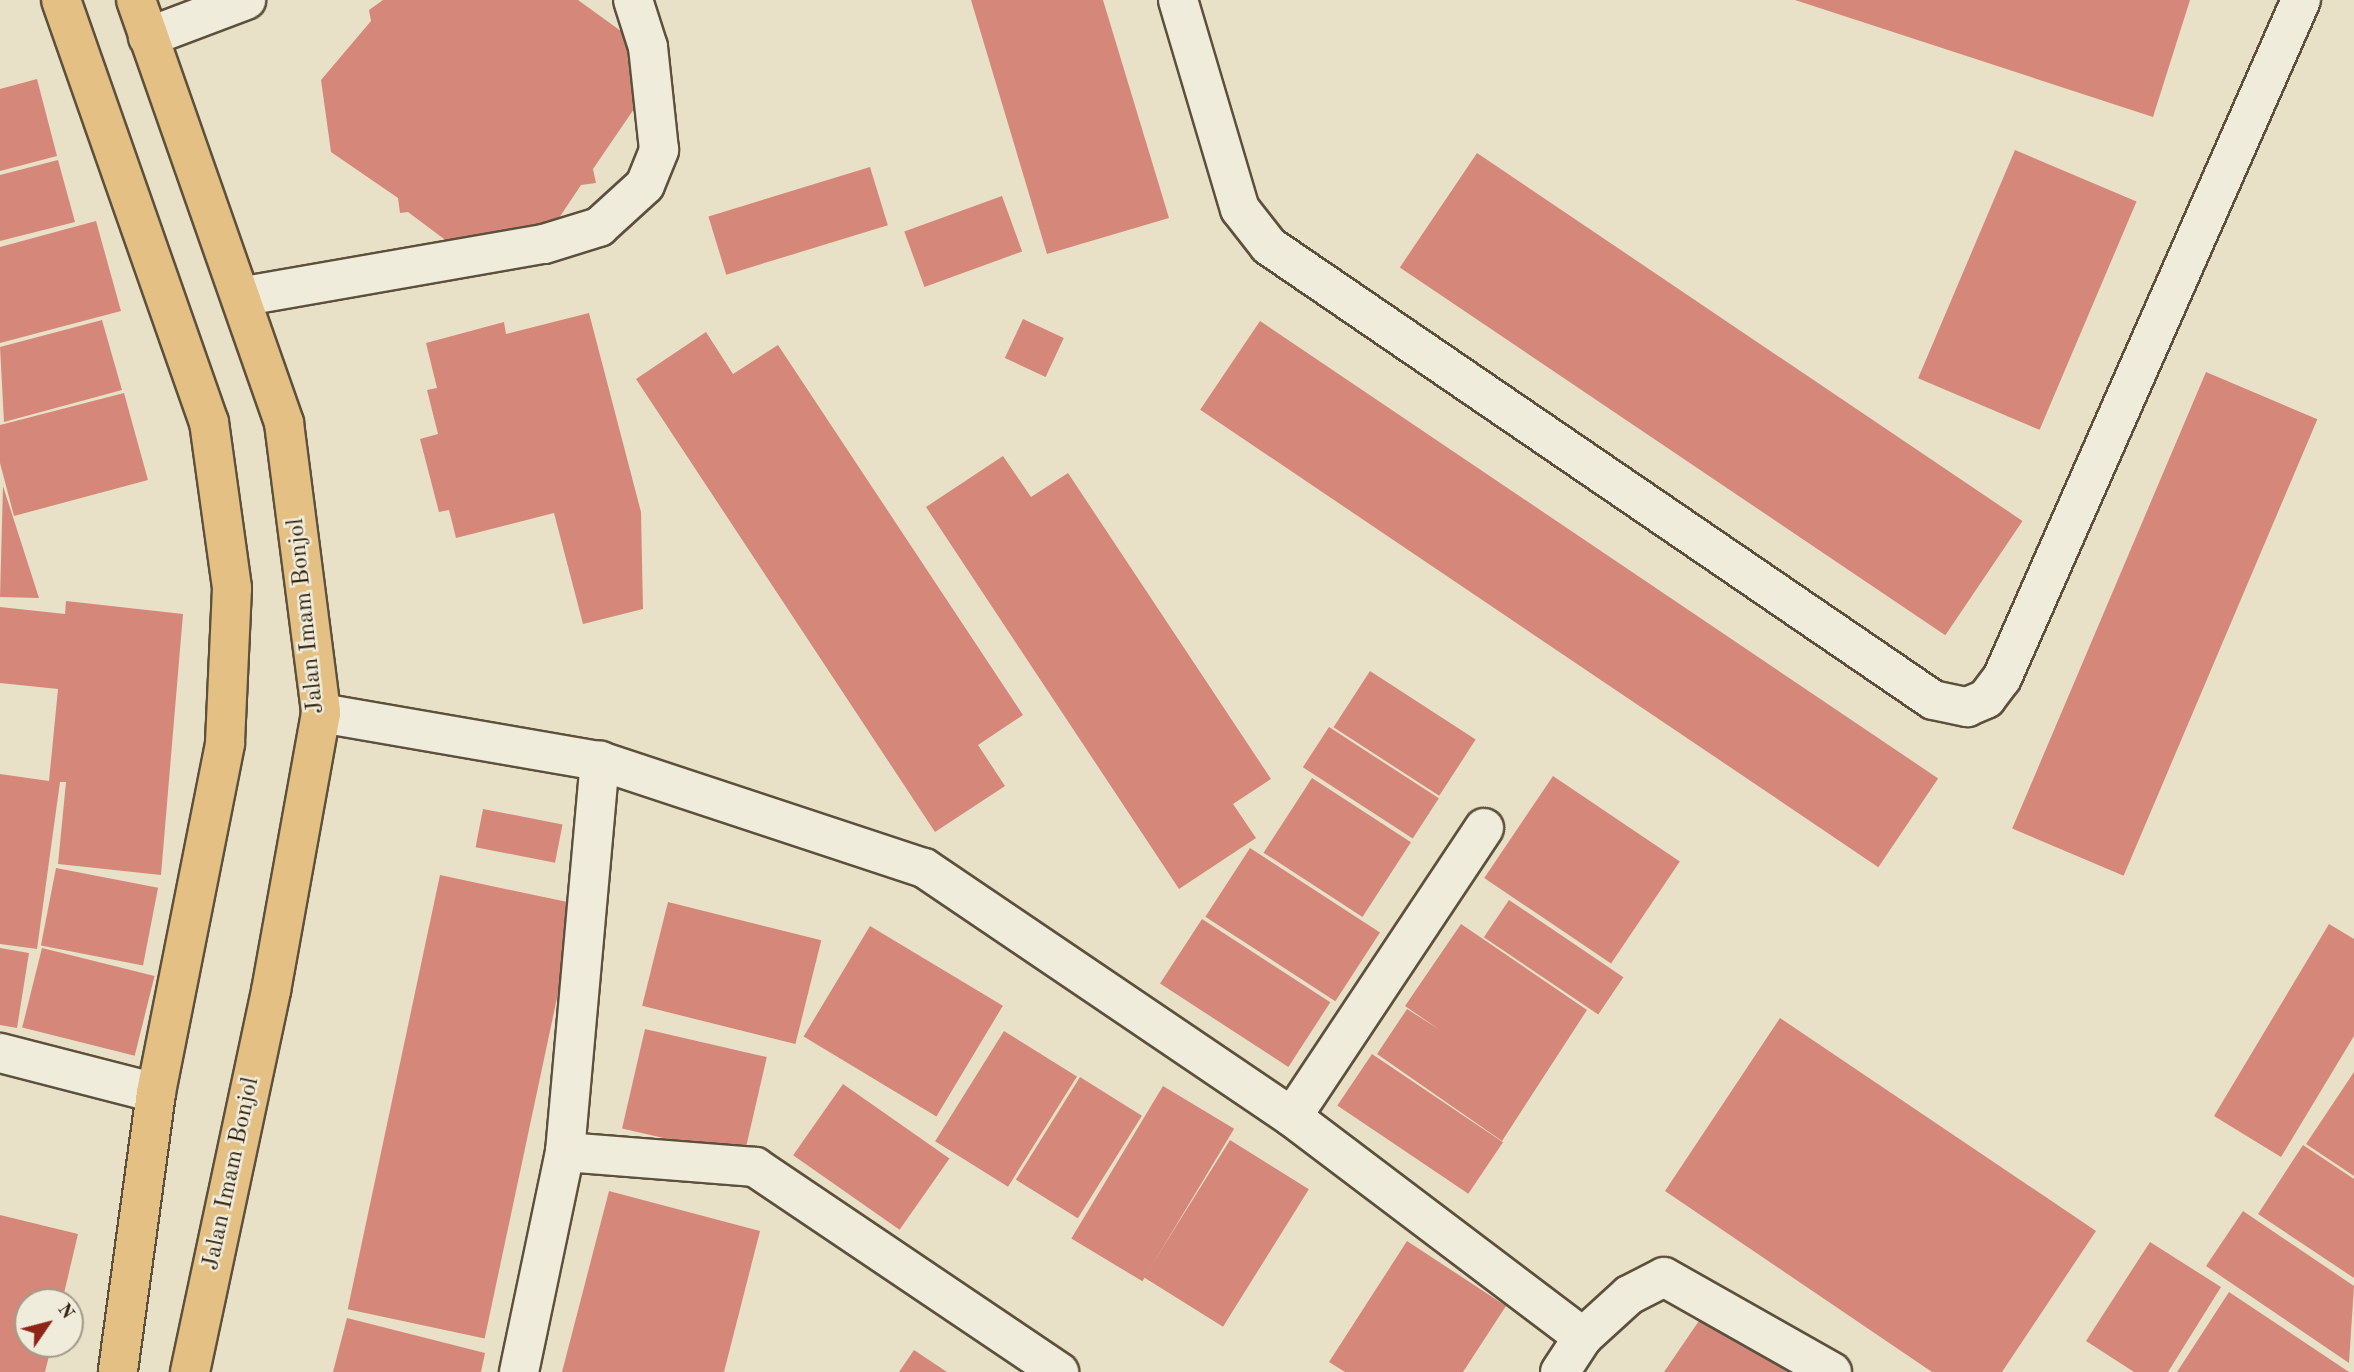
<!DOCTYPE html>
<html>
<head>
<meta charset="utf-8">
<style>
	body { margin:0 }
	#map { position:relative; width:2354px; height:1372px; overflow:hidden; background:#e8e1c7; font-family:"Old Standard TT",serif }
	div>[style] { position:absolute }
	.building>* { inset:0; background:#d5887a; transform-origin:0 0 }
	.roads { filter:drop-shadow(2px 0 #5d503c) drop-shadow(-2px 0 #5d503c) drop-shadow(0 2px #5d503c) drop-shadow(0 -2px #5d503c) }
	.minor>* { height:38px; margin:-19px; padding:0 19px; transform-origin:19px; border-radius:19px; background:#f0ecdb }
	.major>* { height:38px; margin:-19px; padding:0 19px; transform-origin:19px; border-radius:19px; background:#e4c084 }
	span { translate:-50% -50%; white-space:nowrap; text-align:center; line-height:1.15; -webkit-text-stroke:5px #f0ecdb; paint-order:stroke }
	.street-label { font-size:24px; color:#2f200d }
	.north { position:absolute; left:14px; top:1288px; width:70px; height:70px; box-sizing:border-box; background:#f0ecdb; border:2px solid #a39a89; border-radius:50%; rotate:55deg; font-size:19px; font-weight:700; line-height:28px; text-align:center; color:#2f200d }
	.north::after { content:''; display:block; margin:auto; width:24px; height:32px; background:#8f2418; clip-path:polygon(50% 0,100% 100%,50% 72%,0 100%) }
</style>
</head>
<body>
<div id="map">
	<div class="building">
		<i style="clip-path:polygon(383px 0,578px 0,625px 34px,636px 106px,593px 169px,596px 183px,581px 185px,543px 242px,464px 254px,408px 212px,400px 213px,398px 198px,331px 152px,321px 80px,371px 21px,369px 10px)"></i>
		<i style="clip-path:polygon(971px 0,1103px 0,1169px 218px,1047px 254px)"></i>
		<i style="clip-path:polygon(1795px 0,2190px 0,2153px 117px)"></i>
		<i style="clip-path:polygon(37px 79px,57px 156px,0 171px,0 89px)"></i>
		<i style="left:2015px;top:150px;width:132px;height:248px;rotate:23deg"></i>
		<i style="left:1477px;top:153px;width:658px;height:138px;rotate:34deg"></i>
		<i style="clip-path:polygon(58px 160px,75px 222px,0 241px,0 175px)"></i>
		<i style="left:870px;top:167px;width:61px;height:169px;rotate:73deg"></i>
		<i style="left:1002px;top:196px;width:59px;height:104px;rotate:70deg"></i>
		<i style="clip-path:polygon(96px 221px,121px 311px,0 343px,0 247px)"></i>
		<i style="clip-path:polygon(589px 313px,641px 512px,643px 609px,583px 624px,554px 513px,456px 538px,449px 510px,439px 512px,420px 439px,438px 434px,427px 390px,437px 388px,426px 343px,504px 322px,506px 334px)"></i>
		<i style="left:1023px;top:319px;width:45px;height:43px;rotate:25deg"></i>
		<i style="clip-path:polygon(102px 320px,122px 390px,4px 422px,0 347px)"></i>
		<i style="left:1260px;top:321px;width:818px;height:107px;rotate:34deg"></i>
		<i style="clip-path:polygon(706px 332px,733px 374px,778px 345px,1023px 715px,978px 745px,1005px 786px,935px 832px,636px 379px)"></i>
		<i style="left:2206px;top:372px;width:121px;height:496px;rotate:23deg"></i>
		<i style="clip-path:polygon(124px 393px,148px 480px,14px 516px,0 463px,0 425px)"></i>
		<i style="clip-path:polygon(1003px 456px,1031px 497px,1068px 473px,1271px 779px,1233px 804px,1256px 838px,1179px 889px,926px 507px)"></i>
		<i style="clip-path:polygon(3px 486px,39px 598px,0 597px)"></i>
		<i style="clip-path:polygon(66px 601px,183px 614px,161px 875px,58px 864px,66px 782px,60px 782px,37px 949px,0 944px,0 774px,49px 781px,58px 689px,0 683px,0 607px,65px 614px)"></i>
		<i style="left:1370px;top:671px;width:126px;height:67px;rotate:33deg"></i>
		<i style="left:1329px;top:727px;width:131px;height:48px;rotate:33deg"></i>
		<i style="left:1553px;top:776px;width:153px;height:123px;rotate:34deg"></i>
		<i style="left:1312px;top:778px;width:118px;height:89px;rotate:33deg"></i>
		<i style="left:483px;top:809px;width:81px;height:39px;rotate:11deg"></i>
		<i style="left:1250px;top:848px;width:155px;height:82px;rotate:33deg"></i>
		<i style="left:56px;top:868px;width:104px;height:79px;rotate:11deg"></i>
		<i style="left:440px;top:875px;width:140px;height:444px;rotate:12deg"></i>
		<i style="left:1509px;top:900px;width:138px;height:45px;rotate:34deg"></i>
		<i style="left:668px;top:902px;width:158px;height:107px;rotate:14deg"></i>
		<i style="left:1202px;top:919px;width:153px;height:77px;rotate:33deg"></i>
		<i style="clip-path:polygon(1461px 924px,1587px 1010px,1502px 1141px,1377px 1054px,1407px 1009px,1440px 1030px,1405px 1006px)"></i>
		<i style="clip-path:polygon(2329px 924px,2354px 939px,2354px 1036px,2281px 1157px,2214px 1116px)"></i>
		<i style="left:870px;top:926px;width:155px;height:129px;rotate:31deg"></i>
		<i style="clip-path:polygon(0 948px,29px 953px,17px 1028px,0 1025px)"></i>
		<i style="left:42px;top:948px;width:116px;height:82px;rotate:14deg"></i>
		<i style="clip-path:polygon(1780px 1018px,2096px 1231px,2002px 1372px,1932px 1372px,1665px 1191px)"></i>
		<i style="left:645px;top:1029px;width:125px;height:102px;rotate:13deg"></i>
		<i style="left:1004px;top:1031px;width:86px;height:130px;rotate:32deg"></i>
		<i style="left:1372px;top:1054px;width:158px;height:62px;rotate:34deg"></i>
		<i style="clip-path:polygon(2354px 1072px,2354px 1176px,2306px 1144px)"></i>
		<i style="left:1080px;top:1077px;width:73px;height:121px;rotate:32deg"></i>
		<i style="left:843px;top:1084px;width:130px;height:87px;rotate:35deg"></i>
		<i style="left:1163px;top:1086px;width:83px;height:178px;rotate:31deg"></i>
		<i style="left:1230px;top:1140px;width:93px;height:162px;rotate:32deg"></i>
		<i style="clip-path:polygon(2303px 1145px,2354px 1179px,2354px 1278px,2258px 1214px)"></i>
		<i style="clip-path:polygon(609px 1191px,760px 1231px,724px 1372px,562px 1372px)"></i>
		<i style="clip-path:polygon(2243px 1211px,2354px 1286px,2349px 1363px,2206px 1266px)"></i>
		<i style="clip-path:polygon(0 1215px,78px 1234px,62px 1302px,28px 1302px,28px 1344px,52px 1344px,45px 1372px,0 1372px)"></i>
		<i style="clip-path:polygon(1407px 1241px,1506px 1306px,1463px 1372px,1345px 1372px,1329px 1362px)"></i>
		<i style="clip-path:polygon(2150px 1242px,2221px 1287px,2168px 1372px,2134px 1372px,2086px 1341px)"></i>
		<i style="clip-path:polygon(2229px 1292px,2349px 1372px,2177px 1372px)"></i>
		<i style="clip-path:polygon(1705px 1312px,1790px 1372px,1664px 1372px)"></i>
		<i style="clip-path:polygon(347px 1318px,485px 1353px,481px 1372px,333px 1372px)"></i>
		<i style="clip-path:polygon(914px 1350px,947px 1372px,899px 1372px)"></i>
	</div>
	<div class="roads">
		<div class="minor">
			<i style="left:1178px;top:0;width:218px;rotate:73.5deg"></i>
			<i style="left:1240px;top:209px;width:47px;rotate:51.9deg"></i>
			<i style="left:1269px;top:246px;width:804px;rotate:34.36deg"></i>
			<i style="left:1933px;top:700px;width:35px;rotate:12deg"></i>
			<i style="left:1967px;top:707px;width:21px;rotate:-23deg"></i>
			<i style="left:1986px;top:699px;width:26px;rotate:-53deg"></i>
			<i style="left:2002px;top:678px;width:741px;rotate:-66.2deg"></i>
			<i style="left:148px;top:37px;width:105px;rotate:-20.7deg"></i>
			<i style="left:245px;top:296px;width:303px;rotate:-9.9deg"></i>
			<i style="left:544px;top:244px;width:58px;rotate:-17.2deg"></i>
			<i style="left:599px;top:227px;width:62px;rotate:-42.4deg"></i>
			<i style="left:645px;top:185px;width:38px;rotate:-68deg"></i>
			<i style="left:659px;top:150px;width:104px;rotate:-96.1deg"></i>
			<i style="left:648px;top:47px;width:49px;rotate:-107.7deg"></i>
			<i style="left:321px;top:713px;width:283px;rotate:9.8deg"></i>
			<i style="left:600px;top:761px;width:341px;rotate:18.3deg"></i>
			<i style="left:924px;top:868px;width:444px;rotate:34.1deg"></i>
			<i style="left:1292px;top:1117px;width:365px;rotate:37.1deg"></i>
			<i style="left:0;top:1053px;width:161px;rotate:14.4deg"></i>
			<i style="left:1292px;top:1117px;width:347px;rotate:-56.4deg"></i>
			<i style="left:565px;top:1152px;width:191px;rotate:4.5deg"></i>
			<i style="left:755px;top:1167px;width:367px;rotate:34deg"></i>
			<i style="left:519px;top:1372px;width:225px;rotate:-78.2deg"></i>
			<i style="left:565px;top:1152px;width:393px;rotate:-84.9deg"></i>
			<i style="left:1560px;top:1372px;width:42px;rotate:-56.7deg"></i>
			<i style="left:1583px;top:1337px;width:62px;rotate:-42.4deg"></i>
			<i style="left:1629px;top:1295px;width:39px;rotate:-27deg"></i>
			<i style="left:1664px;top:1277px;width:193px;rotate:29.5deg"></i>
		</div>
		<div class="major">
			<i style="left:61px;top:0;width:447px;rotate:70.7deg"></i>
			<i style="left:209px;top:422px;width:168px;rotate:82.1deg"></i>
			<i style="left:232px;top:588px;width:156px;rotate:92.6deg"></i>
			<i style="left:225px;top:744px;width:356px;rotate:101.2deg"></i>
			<i style="left:156px;top:1093px;width:282px;rotate:97.8deg"></i>
			<i style="left:136px;top:0;width:448px;rotate:70.7deg"></i>
			<i style="left:284px;top:423px;width:292px;rotate:82.7deg"></i>
			<i style="left:321px;top:713px;width:282px;rotate:100.2deg"></i>
			<i style="left:271px;top:991px;width:390px;rotate:102deg"></i>
		</div>
	</div>
	<div class="street-label">
		<span style="left:307px;top:616px;rotate:-96deg">Jalan Imam Bonjol</span>
		<span style="left:232px;top:1174px;rotate:-78deg">Jalan Imam Bonjol</span>
	</div>
	<div class="north">N</div>
</div>
</body>
</html>
